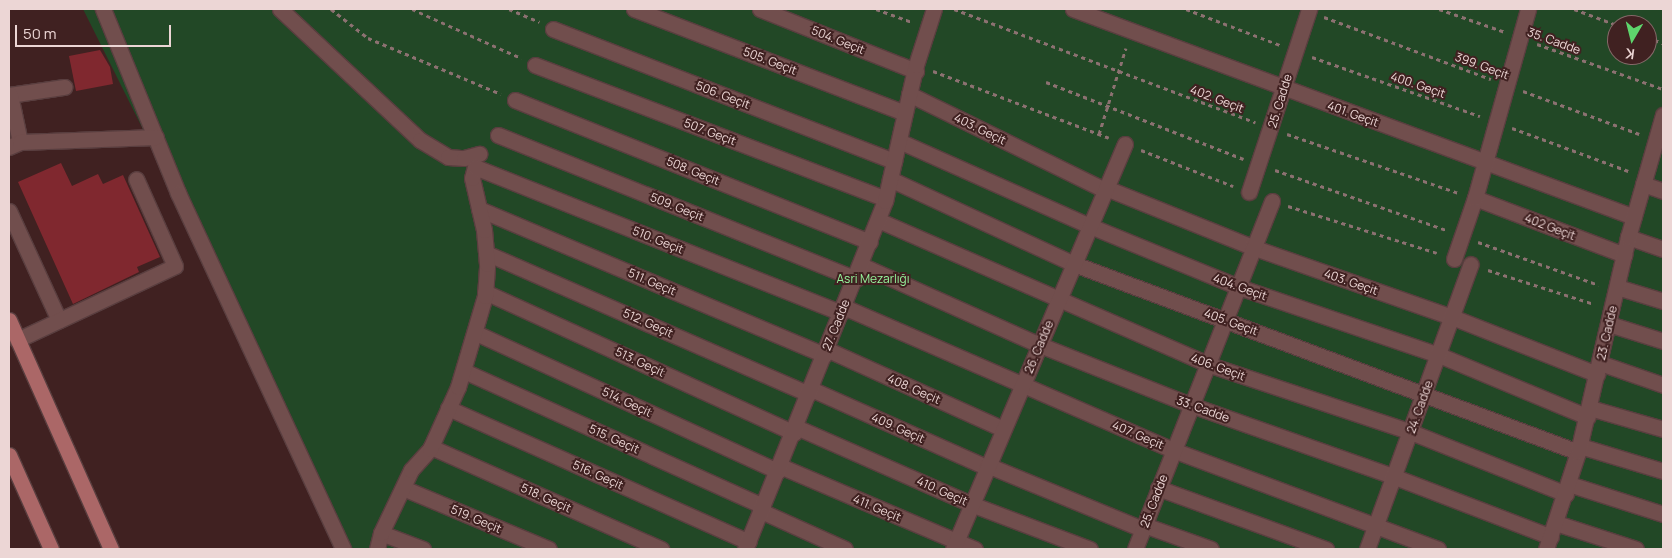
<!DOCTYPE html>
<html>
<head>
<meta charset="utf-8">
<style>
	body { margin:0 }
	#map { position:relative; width:1672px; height:558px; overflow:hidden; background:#402121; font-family:Manrope,sans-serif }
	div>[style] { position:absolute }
	.green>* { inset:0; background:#224826 }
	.building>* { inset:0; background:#80282f }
	.path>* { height:3px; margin-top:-1.5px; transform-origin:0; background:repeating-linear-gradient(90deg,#8c7171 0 4px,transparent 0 8px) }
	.roads { filter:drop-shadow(1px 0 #593e3f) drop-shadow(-1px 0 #593e3f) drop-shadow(0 1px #593e3f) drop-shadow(0 -1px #593e3f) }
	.minor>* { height:15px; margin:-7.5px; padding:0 7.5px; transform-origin:7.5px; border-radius:7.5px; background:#714e4d }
	.major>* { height:15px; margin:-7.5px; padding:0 7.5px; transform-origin:7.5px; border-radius:7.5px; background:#ab6767 }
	span { translate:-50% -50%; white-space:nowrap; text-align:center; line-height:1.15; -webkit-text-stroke:4px #402121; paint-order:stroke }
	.street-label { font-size:12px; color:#ecd6d5 }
	.park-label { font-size:12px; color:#96f69d }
	.frame { position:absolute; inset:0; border:10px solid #ecd6d5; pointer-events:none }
	.north { position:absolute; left:1607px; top:15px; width:50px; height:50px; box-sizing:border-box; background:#402121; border:1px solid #856969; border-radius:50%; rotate:188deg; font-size:14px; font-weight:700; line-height:20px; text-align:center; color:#ecd6d5 }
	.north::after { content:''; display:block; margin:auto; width:18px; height:22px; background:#5ed56c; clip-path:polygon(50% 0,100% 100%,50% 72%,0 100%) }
	.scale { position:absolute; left:15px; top:25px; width:156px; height:22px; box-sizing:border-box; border:2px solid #ecd6d5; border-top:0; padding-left:6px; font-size:15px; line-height:18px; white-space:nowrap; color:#ecd6d5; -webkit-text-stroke:4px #402121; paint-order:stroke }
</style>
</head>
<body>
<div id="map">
	<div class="green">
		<i style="clip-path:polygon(evenodd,83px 9px,1663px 9px,1663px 549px,352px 549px,83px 9px,1617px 25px,1647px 25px,1647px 55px,1617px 55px,1617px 25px)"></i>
	</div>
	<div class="building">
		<i style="clip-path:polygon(100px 50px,110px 67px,113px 84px,76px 91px,69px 56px)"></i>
		<i style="clip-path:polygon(61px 163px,72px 186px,98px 174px,103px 184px,123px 175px,160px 257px,137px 267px,139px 272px,73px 304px,18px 182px)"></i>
	</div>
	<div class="path">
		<i style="left:331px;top:9px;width:47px;rotate:38.1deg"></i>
		<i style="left:368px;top:38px;width:144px;rotate:22.8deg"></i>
		<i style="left:412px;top:9px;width:120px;rotate:24.2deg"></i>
		<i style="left:509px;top:9px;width:33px;rotate:23deg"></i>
		<i style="left:876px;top:9px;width:37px;rotate:20deg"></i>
		<i style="left:954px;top:9px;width:322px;rotate:20.6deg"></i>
		<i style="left:1186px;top:9px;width:101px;rotate:21deg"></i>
		<i style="left:1439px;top:9px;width:70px;rotate:19.2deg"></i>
		<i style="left:1574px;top:9px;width:46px;rotate:20.4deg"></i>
		<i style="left:1324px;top:17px;width:178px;rotate:20.4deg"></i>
		<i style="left:1647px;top:37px;width:17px;rotate:21deg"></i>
		<i style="left:1537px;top:44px;width:134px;rotate:19.7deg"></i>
		<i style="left:1312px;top:57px;width:178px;rotate:19.4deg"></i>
		<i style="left:933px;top:71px;width:188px;rotate:20.8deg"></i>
		<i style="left:1046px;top:82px;width:212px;rotate:21.3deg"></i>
		<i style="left:1523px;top:91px;width:124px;rotate:20.3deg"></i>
		<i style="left:1512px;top:128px;width:124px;rotate:20.3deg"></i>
		<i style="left:1099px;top:134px;width:90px;rotate:-72.6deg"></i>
		<i style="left:1287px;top:134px;width:181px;rotate:19deg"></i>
		<i style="left:1141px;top:150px;width:99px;rotate:21.4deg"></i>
		<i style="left:1275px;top:170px;width:181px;rotate:19.3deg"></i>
		<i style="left:1288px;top:206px;width:156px;rotate:17.5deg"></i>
		<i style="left:1478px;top:242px;width:128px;rotate:19.6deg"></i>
		<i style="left:1488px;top:270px;width:111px;rotate:17.8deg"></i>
	</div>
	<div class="roads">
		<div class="minor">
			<i style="left:103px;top:9px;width:199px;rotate:67.8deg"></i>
			<i style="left:178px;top:193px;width:392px;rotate:65.1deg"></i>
			<i style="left:280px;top:9px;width:192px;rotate:43.1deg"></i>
			<i style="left:420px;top:140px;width:33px;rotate:31deg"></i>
			<i style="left:448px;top:157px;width:16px;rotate:4deg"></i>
			<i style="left:464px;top:158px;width:16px;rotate:-15deg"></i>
			<i style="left:634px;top:9px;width:290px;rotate:21deg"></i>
			<i style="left:760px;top:9px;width:168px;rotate:21.7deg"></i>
			<i style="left:1073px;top:9px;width:598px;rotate:20.34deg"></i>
			<i style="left:553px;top:29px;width:366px;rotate:21.2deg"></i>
			<i style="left:535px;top:65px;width:375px;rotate:20.9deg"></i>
			<i style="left:909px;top:94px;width:218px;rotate:26.1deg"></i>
			<i style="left:9px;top:95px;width:56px;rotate:-8.3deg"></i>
			<i style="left:10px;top:95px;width:48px;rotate:78deg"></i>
			<i style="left:515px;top:100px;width:382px;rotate:21.8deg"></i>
			<i style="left:498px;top:135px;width:386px;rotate:21.9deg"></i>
			<i style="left:899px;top:141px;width:209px;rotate:24deg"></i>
			<i style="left:1090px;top:226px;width:158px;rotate:22.3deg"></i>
			<i style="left:1236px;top:286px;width:214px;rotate:18.8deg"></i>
			<i style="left:1439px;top:355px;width:161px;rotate:22.6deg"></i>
			<i style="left:9px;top:147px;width:12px;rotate:-24deg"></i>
			<i style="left:20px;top:142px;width:136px;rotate:-2.1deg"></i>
			<i style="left:890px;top:179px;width:203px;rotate:24.8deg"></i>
			<i style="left:1074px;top:264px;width:538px;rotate:20.46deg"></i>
			<i style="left:1643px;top:184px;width:21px;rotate:19deg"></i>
			<i style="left:1106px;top:188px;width:157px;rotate:22deg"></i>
			<i style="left:1252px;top:247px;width:212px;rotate:19.3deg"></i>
			<i style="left:1452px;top:317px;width:156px;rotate:21.5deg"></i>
			<i style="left:1249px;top:192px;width:193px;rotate:-71.8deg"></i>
			<i style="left:1475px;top:198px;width:160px;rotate:20.9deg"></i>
			<i style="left:479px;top:209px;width:375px;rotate:22.9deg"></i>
			<i style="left:9px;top:211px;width:120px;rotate:65.4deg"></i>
			<i style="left:878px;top:220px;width:359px;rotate:23.6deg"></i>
			<i style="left:1207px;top:364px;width:215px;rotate:18.4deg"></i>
			<i style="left:1411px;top:432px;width:167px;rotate:21.8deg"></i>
			<i style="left:1628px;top:237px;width:37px;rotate:19deg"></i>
			<i style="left:486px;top:253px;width:352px;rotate:23.6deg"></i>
			<i style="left:1454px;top:259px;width:65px;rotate:-71deg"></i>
			<i style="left:1475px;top:198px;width:196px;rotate:-74.3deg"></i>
			<i style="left:861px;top:265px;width:196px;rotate:24.1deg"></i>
			<i style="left:1040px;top:345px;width:162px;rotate:21.7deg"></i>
			<i style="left:1191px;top:405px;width:216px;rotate:19.4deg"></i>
			<i style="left:1395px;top:477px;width:167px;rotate:21deg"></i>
			<i style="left:1617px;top:287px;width:48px;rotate:16.9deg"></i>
			<i style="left:485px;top:292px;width:340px;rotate:24.5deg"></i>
			<i style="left:844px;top:307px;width:359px;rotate:23.5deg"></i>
			<i style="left:1173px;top:450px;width:283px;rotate:20.5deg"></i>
			<i style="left:1609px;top:324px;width:57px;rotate:17.5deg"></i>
			<i style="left:476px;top:333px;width:332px;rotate:24.6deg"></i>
			<i style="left:17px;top:340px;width:174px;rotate:-25.1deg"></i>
			<i style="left:175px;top:266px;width:95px;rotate:-114.1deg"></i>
			<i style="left:826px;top:349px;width:194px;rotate:24.3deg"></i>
			<i style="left:1600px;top:363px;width:67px;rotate:19.2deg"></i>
			<i style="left:464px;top:371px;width:328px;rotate:24.3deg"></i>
			<i style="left:811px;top:389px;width:192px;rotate:24deg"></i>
			<i style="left:448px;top:408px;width:329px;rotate:24deg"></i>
			<i style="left:1590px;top:408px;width:76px;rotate:16deg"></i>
			<i style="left:796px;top:427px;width:191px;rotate:23.7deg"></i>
			<i style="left:971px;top:504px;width:127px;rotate:20.7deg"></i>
			<i style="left:1580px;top:446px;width:87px;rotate:16.8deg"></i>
			<i style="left:431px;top:447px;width:252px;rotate:23.9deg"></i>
			<i style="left:987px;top:465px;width:168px;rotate:22.4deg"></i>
			<i style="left:780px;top:466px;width:212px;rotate:23.1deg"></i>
			<i style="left:1569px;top:484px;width:99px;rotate:17.7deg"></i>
			<i style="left:403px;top:488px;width:158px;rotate:22.7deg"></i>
			<i style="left:1158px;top:488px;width:179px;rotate:20deg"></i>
			<i style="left:761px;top:511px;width:92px;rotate:24.3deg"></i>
			<i style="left:1556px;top:523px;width:84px;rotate:18deg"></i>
			<i style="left:1144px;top:525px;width:71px;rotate:19.7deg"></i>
			<i style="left:381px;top:533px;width:45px;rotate:20.9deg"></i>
			<i style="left:377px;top:549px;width:16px;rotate:-76deg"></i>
			<i style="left:381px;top:533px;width:70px;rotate:-64.5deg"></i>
			<i style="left:411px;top:470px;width:28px;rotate:-48deg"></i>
			<i style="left:430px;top:449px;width:68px;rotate:-65.7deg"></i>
			<i style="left:458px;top:387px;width:95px;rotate:-73.5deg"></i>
			<i style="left:485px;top:296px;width:32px;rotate:-86deg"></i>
			<i style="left:487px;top:264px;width:34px;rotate:-95deg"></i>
			<i style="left:484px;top:230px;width:53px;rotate:-103deg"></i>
			<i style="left:472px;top:178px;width:11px;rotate:-75deg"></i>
			<i style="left:475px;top:167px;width:394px;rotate:21.7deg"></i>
			<i style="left:745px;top:549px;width:375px;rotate:-68.1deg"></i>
			<i style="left:885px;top:201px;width:139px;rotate:-77.2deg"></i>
			<i style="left:916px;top:65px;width:59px;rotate:-72.2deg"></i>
			<i style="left:953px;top:549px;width:440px;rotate:-67deg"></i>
			<i style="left:1135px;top:549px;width:374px;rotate:-68.5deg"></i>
			<i style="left:1367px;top:549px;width:303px;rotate:-70deg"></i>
			<i style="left:1546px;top:549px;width:102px;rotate:-71.7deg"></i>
			<i style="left:1578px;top:452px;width:221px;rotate:-76.9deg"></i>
			<i style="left:1628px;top:237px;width:127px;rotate:-74deg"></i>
		</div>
		<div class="major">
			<i style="left:9px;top:320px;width:251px;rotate:66deg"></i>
			<i style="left:9px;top:455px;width:103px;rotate:65.9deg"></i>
		</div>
	</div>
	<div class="street-label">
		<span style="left:838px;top:40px;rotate:22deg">504. Geçit</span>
		<span style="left:1554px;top:41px;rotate:20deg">35. Cadde</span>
		<span style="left:770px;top:61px;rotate:21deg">505. Geçit</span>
		<span style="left:1482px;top:66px;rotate:20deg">399. Geçit</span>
		<span style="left:1418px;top:85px;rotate:19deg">400. Geçit</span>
		<span style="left:723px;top:95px;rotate:21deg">506. Geçit</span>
		<span style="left:1217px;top:99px;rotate:21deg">402. Geçit</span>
		<span style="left:1280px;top:101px;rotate:-73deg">25. Cadde</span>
		<span style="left:1353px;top:114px;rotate:20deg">401. Geçit</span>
		<span style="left:980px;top:129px;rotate:26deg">403. Geçit</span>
		<span style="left:710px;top:132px;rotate:21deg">507. Geçit</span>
		<span style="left:693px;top:171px;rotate:22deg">508. Geçit</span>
		<span style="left:677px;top:207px;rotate:22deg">509. Geçit</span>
		<span style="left:1550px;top:227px;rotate:21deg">402 Geçit</span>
		<span style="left:658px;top:240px;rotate:22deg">510. Geçit</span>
		<span style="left:652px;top:282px;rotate:23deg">511. Geçit</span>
		<span style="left:1351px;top:282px;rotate:19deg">403. Geçit</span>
		<span style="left:1240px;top:287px;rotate:20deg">404. Geçit</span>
		<span style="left:1231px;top:322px;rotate:20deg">405. Geçit</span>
		<span style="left:648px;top:323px;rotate:24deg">512. Geçit</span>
		<span style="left:836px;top:325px;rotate:-68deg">27. Cadde</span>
		<span style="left:1607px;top:333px;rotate:-77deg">23. Cadde</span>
		<span style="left:1039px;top:347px;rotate:-67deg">26. Cadde</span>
		<span style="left:640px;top:362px;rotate:25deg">513. Geçit</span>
		<span style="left:1218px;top:367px;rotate:20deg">406. Geçit</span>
		<span style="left:914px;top:389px;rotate:24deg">408. Geçit</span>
		<span style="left:627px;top:402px;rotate:25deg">514. Geçit</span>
		<span style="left:1420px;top:407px;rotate:-70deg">24. Cadde</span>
		<span style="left:1203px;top:409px;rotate:20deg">33. Cadde</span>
		<span style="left:898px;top:428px;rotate:24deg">409. Geçit</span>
		<span style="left:1138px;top:435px;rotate:23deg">407. Geçit</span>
		<span style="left:614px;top:439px;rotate:24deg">515. Geçit</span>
		<span style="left:598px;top:475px;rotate:24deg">516. Geçit</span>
		<span style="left:942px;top:491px;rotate:24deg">410. Geçit</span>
		<span style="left:546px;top:498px;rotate:24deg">518. Geçit</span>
		<span style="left:1154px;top:501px;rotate:-69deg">25. Cadde</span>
		<span style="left:877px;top:508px;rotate:23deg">411. Geçit</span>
		<span style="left:476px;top:519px;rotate:23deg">519. Geçit</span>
	</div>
	<div class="park-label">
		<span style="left:873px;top:279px">Asri Mezarlığı</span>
	</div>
	<div class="frame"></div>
	<div class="north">K</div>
	<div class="scale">50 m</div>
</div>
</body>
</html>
